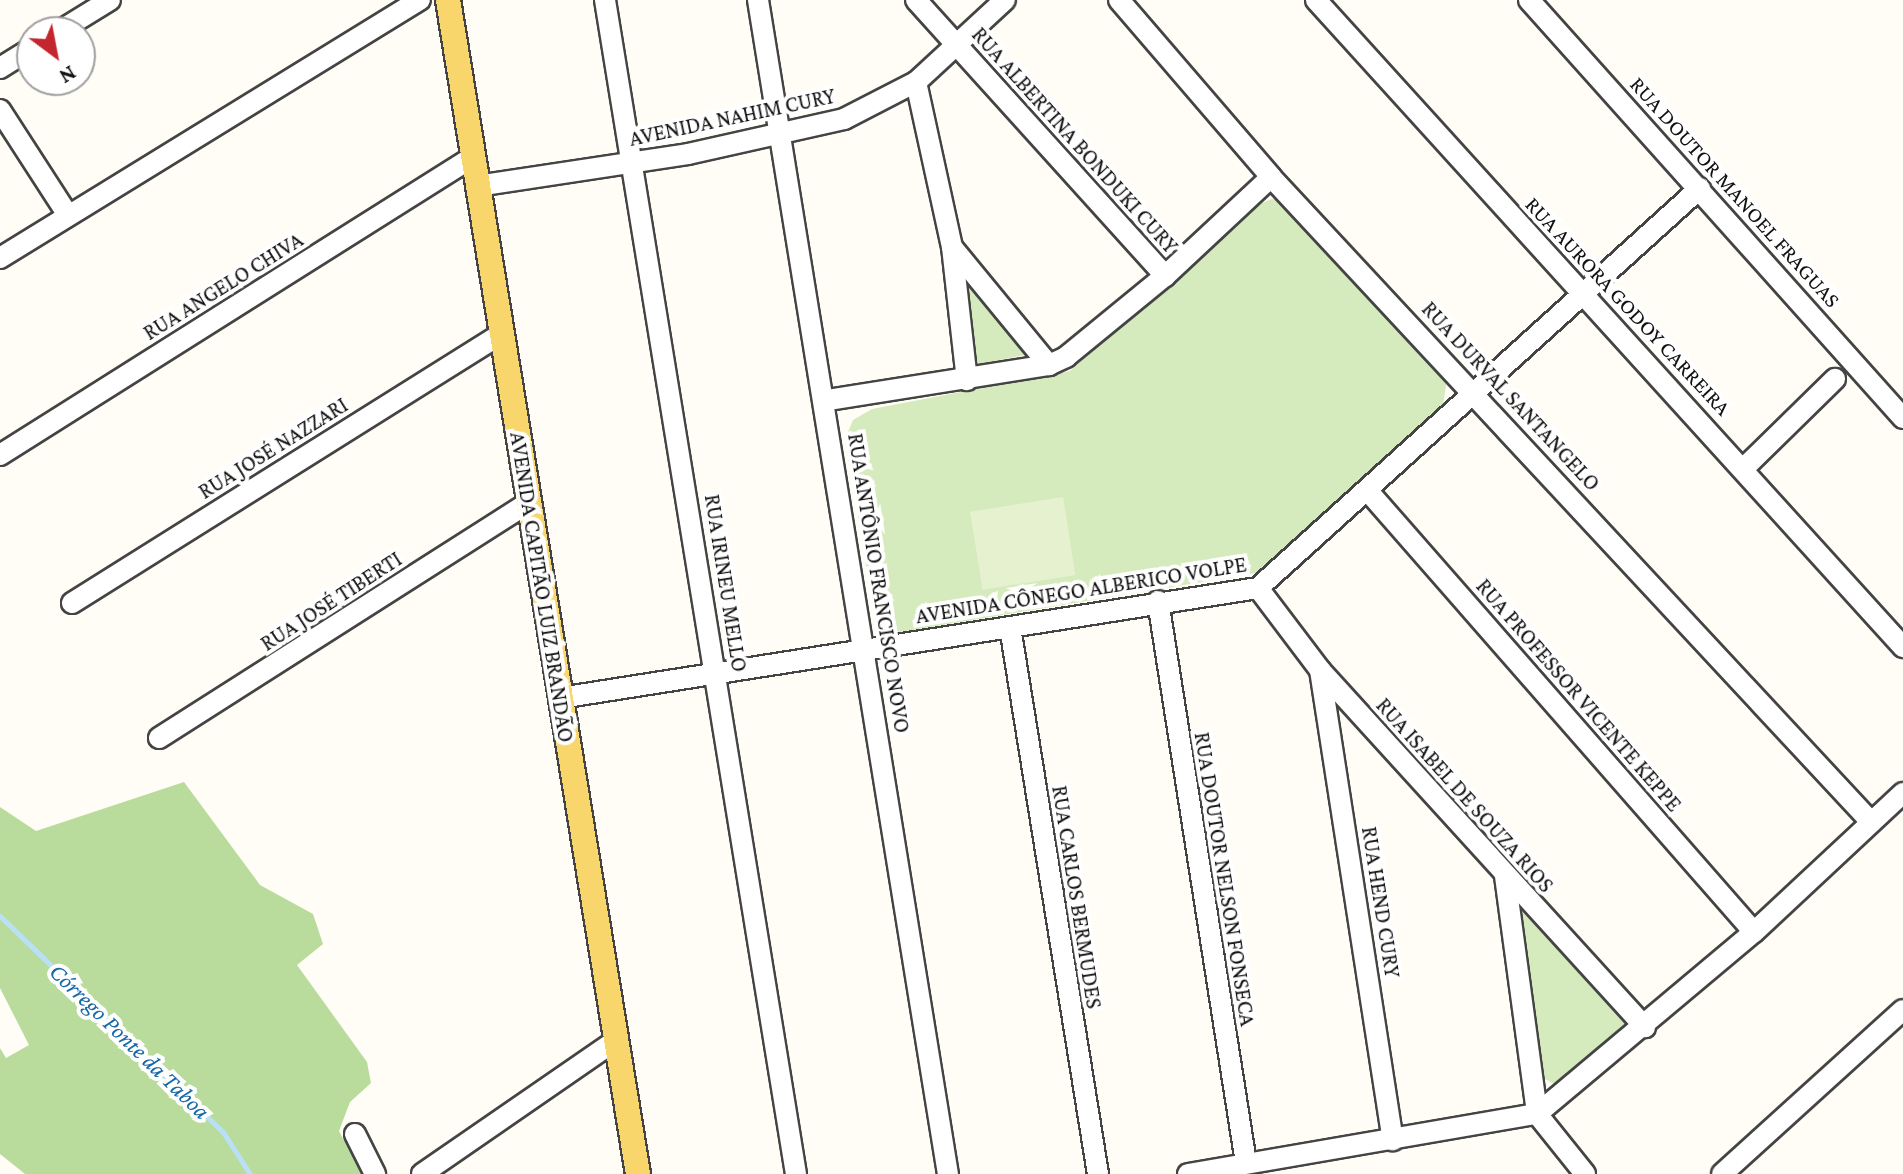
<!DOCTYPE html>
<html>
<head>
<meta charset="utf-8">
<style>
	body { margin:0 }
	#map { position:relative; width:1903px; height:1174px; overflow:hidden; background:#fffdf5; font-family:"Crimson Pro",serif }
	div>[style] { position:absolute }
	.green>* { inset:0; background:#d5ebbd }
	.forest>* { inset:0; background:#b9dc9c }
	.pitch>* { inset:0; background:#e6f2cf; transform-origin:0 0 }
	.stream>* { height:5px; margin:-2.5px; padding:0 2.5px; transform-origin:2.5px; border-radius:2.5px; background:#b9e0f7 }
	.roads { filter:drop-shadow(2px 0 #444) drop-shadow(-2px 0 #444) drop-shadow(0 2px #444) drop-shadow(0 -2px #444) }
	.minor>* { height:20px; margin:-10px; padding:0 10px; transform-origin:10px; border-radius:10px; background:#fff }
	.major>* { height:24px; margin:-12px; padding:0 12px; transform-origin:12px; border-radius:12px; background:#f9d66b }
	span { translate:-50% -50%; white-space:nowrap; text-align:center; line-height:1.15; -webkit-text-stroke:8px #fff; paint-order:stroke }
	.street-label { font-size:22px; color:#111 }
	.water-label { font-size:24px; color:#1768a6; font-style:italic }
	.north { position:absolute; left:16px; top:16px; width:80px; height:80px; box-sizing:border-box; background:#fff; border:2px solid #a0a0a0; border-radius:50%; rotate:148deg; font-size:22px; font-weight:700; line-height:32px; text-align:center; color:#111 }
	.north::after { content:''; display:block; margin:auto; width:28px; height:36px; background:#c4262e; clip-path:polygon(50% 0,100% 100%,50% 72%,0 100%) }
</style>
</head>
<body>
<div id="map">
	<div class="green">
		<i style="clip-path:polygon(1272px 199px,1285px 201px,1447px 378px,1443px 406px,1262px 572px,900px 632px,882px 626px,874px 615px,845px 439px,853px 420px,872px 409px,1070px 371px,1257px 205px)"></i>
		<i style="clip-path:polygon(967px 277px,1031px 354px,977px 364px)"></i>
		<i style="clip-path:polygon(1522px 911px,1629px 1026px,1560px 1087px,1543px 1078px)"></i>
	</div>
	<div class="forest">
		<i style="clip-path:polygon(184px 782px,260px 885px,313px 914px,323px 944px,297px 965px,367px 1062px,371px 1083px,350px 1102px,339px 1131px,362px 1174px,25px 1174px,0 1154px,0 1048px,6px 1058px,29px 1045px,0 988px,0 807px,36px 831px)"></i>
	</div>
	<div class="pitch">
		<i style="left:1063px;top:497px;width:79px;height:94px;rotate:81deg"></i>
	</div>
	<div class="stream">
		<i style="left:0;top:916px;width:310px;rotate:44.1deg"></i>
		<i style="left:223px;top:1132px;width:50px;rotate:57.3deg"></i>
	</div>
	<div class="roads">
		<div class="minor">
			<i style="left:605px;top:0;width:1189px;rotate:80.76deg"></i>
			<i style="left:758px;top:0;width:1189px;rotate:80.81deg"></i>
			<i style="left:916px;top:0;width:372px;rotate:47.9deg"></i>
			<i style="left:1119px;top:0;width:233px;rotate:49.3deg"></i>
			<i style="left:1271px;top:177px;width:881px;rotate:47.07deg"></i>
			<i style="left:1316px;top:0;width:874px;rotate:47.78deg"></i>
			<i style="left:1529px;top:0;width:561px;rotate:48.18deg"></i>
			<i style="left:58px;top:32px;width:61px;rotate:-31.6deg"></i>
			<i style="left:0;top:68px;width:38px;rotate:-32deg"></i>
			<i style="left:916px;top:82px;width:169px;rotate:77.7deg"></i>
			<i style="left:952px;top:247px;width:134px;rotate:83.6deg"></i>
			<i style="left:0;top:110px;width:125px;rotate:57.1deg"></i>
			<i style="left:477px;top:186px;width:213px;rotate:-8.6deg"></i>
			<i style="left:688px;top:154px;width:160px;rotate:-12.6deg"></i>
			<i style="left:844px;top:119px;width:81px;rotate:-27.2deg"></i>
			<i style="left:916px;top:82px;width:121px;rotate:-42.7deg"></i>
			<i style="left:952px;top:247px;width:153px;rotate:50.6deg"></i>
			<i style="left:0;top:258px;width:493px;rotate:-31.6deg"></i>
			<i style="left:828px;top:400px;width:224px;rotate:-9deg"></i>
			<i style="left:1049px;top:365px;width:19px;rotate:-25deg"></i>
			<i style="left:1066px;top:357px;width:128px;rotate:-39.3deg"></i>
			<i style="left:1165px;top:276px;width:145px;rotate:-43deg"></i>
			<i style="left:0;top:455px;width:557px;rotate:-32.23deg"></i>
			<i style="left:1745px;top:467px;width:126px;rotate:-44.4deg"></i>
			<i style="left:1367px;top:490px;width:587px;rotate:48.8deg"></i>
			<i style="left:1258px;top:588px;width:103px;rotate:52.9deg"></i>
			<i style="left:1320px;top:670px;width:483px;rotate:47.7deg"></i>
			<i style="left:1158px;top:601px;width:569px;rotate:81.1deg"></i>
			<i style="left:72px;top:603px;width:506px;rotate:-32.09deg"></i>
			<i style="left:1010px;top:627px;width:554px;rotate:80.86deg"></i>
			<i style="left:1320px;top:670px;width:476px;rotate:81.2deg"></i>
			<i style="left:560px;top:698px;width:707px;rotate:-8.96deg"></i>
			<i style="left:1258px;top:588px;width:596px;rotate:-42.14deg"></i>
			<i style="left:159px;top:738px;width:437px;rotate:-32.5deg"></i>
			<i style="left:1505px;top:876px;width:240px;rotate:82.3deg"></i>
			<i style="left:1537px;top:1114px;width:77px;rotate:51.3deg"></i>
			<i style="left:355px;top:1134px;width:45px;rotate:63.4deg"></i>
			<i style="left:422px;top:1174px;width:234px;rotate:-34.6deg"></i>
			<i style="left:1188px;top:1174px;width:354px;rotate:-9.8deg"></i>
			<i style="left:1537px;top:1114px;width:283px;rotate:-40deg"></i>
			<i style="left:1754px;top:932px;width:204px;rotate:-43deg"></i>
			<i style="left:1722px;top:1174px;width:244px;rotate:-42.2deg"></i>
		</div>
		<div class="major">
			<i style="left:448px;top:0;width:1189px;rotate:80.81deg"></i>
		</div>
	</div>
	<div class="street-label">
		<span style="left:732px;top:117px;rotate:-12deg">AVENIDA NAHIM CURY</span>
		<span style="left:1075px;top:140px;rotate:48deg">RUA ALBERTINA BONDUKI CURY</span>
		<span style="left:1735px;top:192px;rotate:48deg">RUA DOUTOR MANOEL FRAGUAS</span>
		<span style="left:223px;top:286px;rotate:-32deg">RUA ANGELO CHIVA</span>
		<span style="left:1628px;top:306px;rotate:47deg">RUA AURORA GODOY CARREIRA</span>
		<span style="left:1511px;top:396px;rotate:47deg">RUA DURVAL SANTANGELO</span>
		<span style="left:273px;top:448px;rotate:-32deg">RUA JOSÉ NAZZARI</span>
		<span style="left:726px;top:583px;rotate:81deg">RUA IRINEU MELLO</span>
		<span style="left:879px;top:583px;rotate:81deg">RUA ANTÔNIO FRANCISCO NOVO</span>
		<span style="left:542px;top:587px;rotate:81deg">AVENIDA CAPITÃO LUIZ BRANDÃO</span>
		<span style="left:1081px;top:590px;rotate:-9deg">AVENIDA CÔNEGO ALBERICO VOLPE</span>
		<span style="left:331px;top:601px;rotate:-33deg">RUA JOSÉ TIBERTI</span>
		<span style="left:1579px;top:695px;rotate:49deg">RUA PROFESSOR VICENTE KEPPE</span>
		<span style="left:1465px;top:795px;rotate:48deg">RUA ISABEL DE SOUZA RIOS</span>
		<span style="left:1225px;top:879px;rotate:81deg">RUA DOUTOR NELSON FONSECA</span>
		<span style="left:1077px;top:897px;rotate:81deg">RUA CARLOS BERMUDES</span>
		<span style="left:1381px;top:902px;rotate:81deg">RUA HEND CURY</span>
	</div>
	<div class="water-label">
		<span style="left:130px;top:1041px;rotate:44deg">Córrego Ponte da Taboa</span>
	</div>
	<div class="north">N</div>
</div>
</body>
</html>
